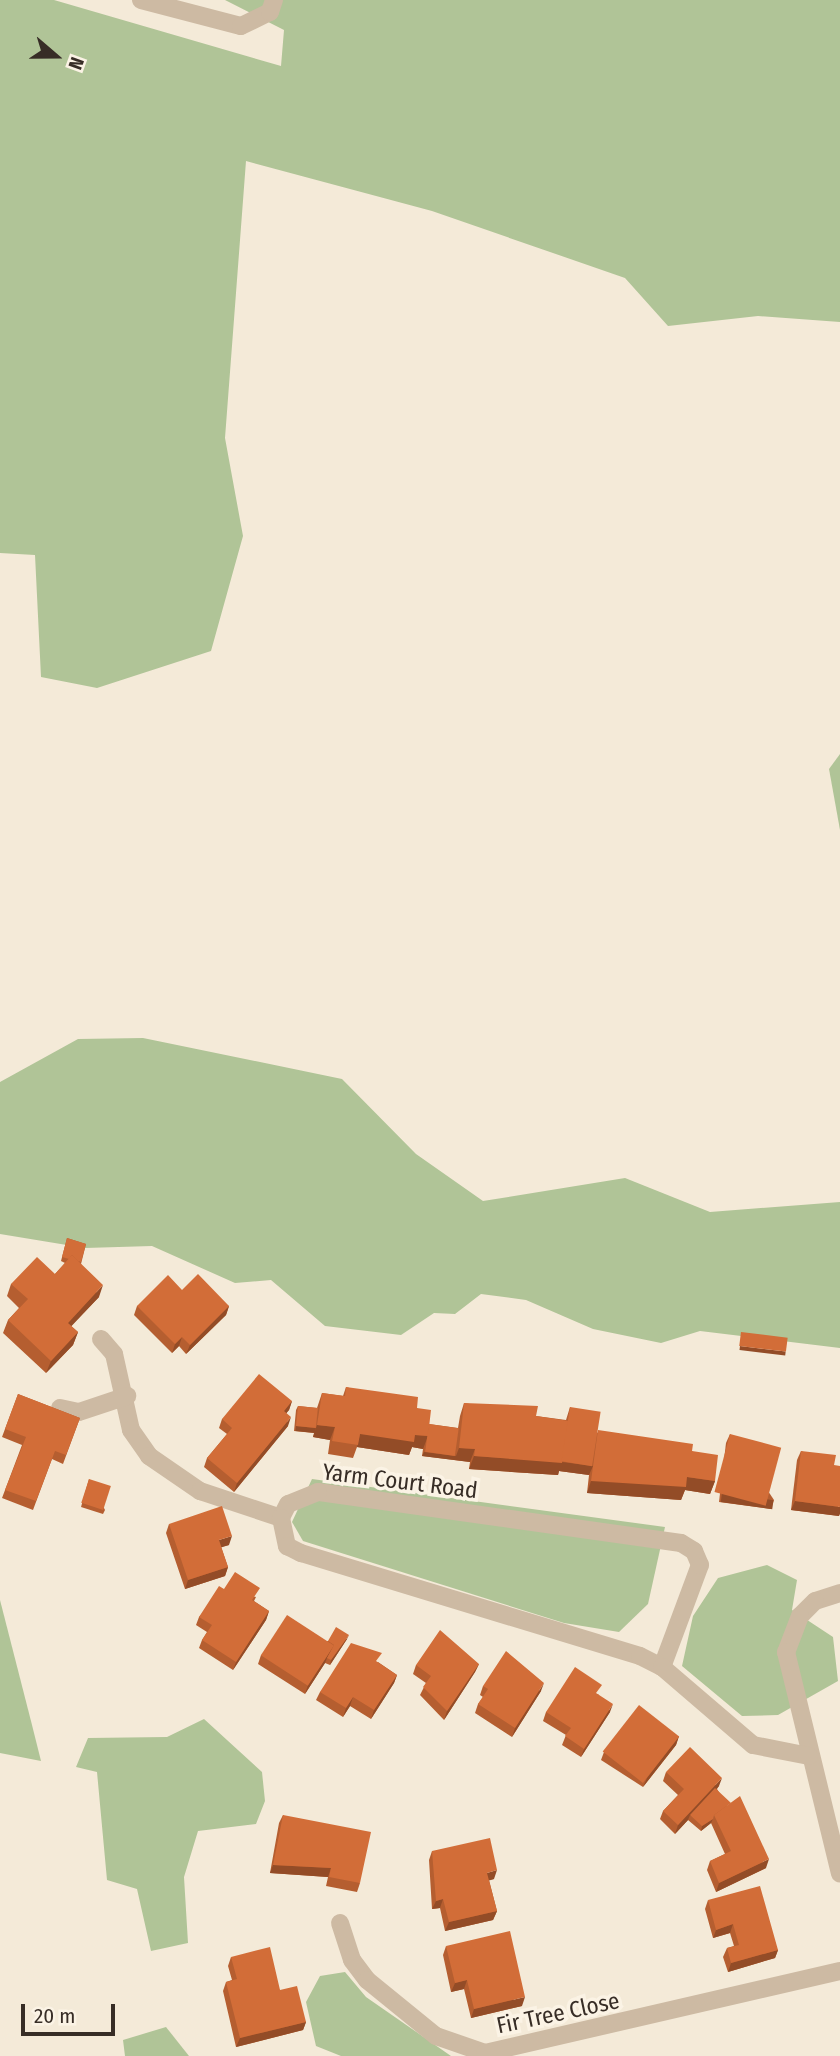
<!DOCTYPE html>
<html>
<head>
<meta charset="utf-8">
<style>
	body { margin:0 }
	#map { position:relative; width:840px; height:2056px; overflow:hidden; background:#f4ead8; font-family:"Fira Sans Condensed",sans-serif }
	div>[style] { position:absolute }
	.green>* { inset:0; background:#b0c497 }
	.service>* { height:18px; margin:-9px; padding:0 9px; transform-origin:9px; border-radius:9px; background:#cdbaa3 }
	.minor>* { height:18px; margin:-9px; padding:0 9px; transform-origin:9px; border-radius:9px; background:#cdbaa3 }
	.wall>* { inset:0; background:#b55e30 }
	.shaded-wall>* { inset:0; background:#934c27; transform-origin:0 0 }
	.building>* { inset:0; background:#d26d38; transform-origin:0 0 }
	span { translate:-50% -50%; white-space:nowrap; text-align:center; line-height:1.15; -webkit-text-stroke:7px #fbf3e5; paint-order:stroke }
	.street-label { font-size:23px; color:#372d26 }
	.north { position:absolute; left:21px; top:21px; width:70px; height:70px; -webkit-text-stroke:5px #fbf3e5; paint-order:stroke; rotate:110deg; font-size:19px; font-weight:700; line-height:28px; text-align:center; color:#372d26 }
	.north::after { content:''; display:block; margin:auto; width:24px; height:32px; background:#372d26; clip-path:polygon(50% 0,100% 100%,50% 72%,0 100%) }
	.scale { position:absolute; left:21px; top:2004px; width:94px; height:32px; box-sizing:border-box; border:4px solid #372d26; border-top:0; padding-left:9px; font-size:21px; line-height:24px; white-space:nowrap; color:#372d26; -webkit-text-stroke:5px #fbf3e5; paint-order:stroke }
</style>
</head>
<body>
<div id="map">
	<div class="green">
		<i style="clip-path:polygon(0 0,54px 0,281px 66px,284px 30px,225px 0,840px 0,840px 322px,758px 316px,668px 326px,625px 278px,432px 211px,246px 161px,225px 438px,243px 536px,211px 651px,97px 688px,41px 677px,35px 555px,0 553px)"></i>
		<i style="clip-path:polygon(840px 754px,840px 830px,829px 769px)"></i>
		<i style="clip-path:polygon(143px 1038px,342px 1079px,416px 1154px,483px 1201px,625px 1178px,710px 1212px,840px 1202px,840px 1348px,700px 1331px,661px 1343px,593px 1329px,526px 1300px,481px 1294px,455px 1314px,434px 1313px,401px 1335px,325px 1326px,271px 1280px,235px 1283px,152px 1246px,85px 1248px,0 1234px,0 1082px,78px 1039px)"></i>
		<i style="clip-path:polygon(312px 1479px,665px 1527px,648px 1604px,619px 1632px,564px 1623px,303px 1541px,292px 1522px)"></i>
		<i style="clip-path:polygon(767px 1565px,797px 1580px,792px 1610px,833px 1637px,838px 1681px,778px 1715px,742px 1716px,682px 1666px,693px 1616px,718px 1578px)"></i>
		<i style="clip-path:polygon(0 1600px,32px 1725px,41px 1761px,0 1753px)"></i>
		<i style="clip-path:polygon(204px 1719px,262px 1772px,265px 1801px,256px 1824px,198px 1831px,184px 1877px,188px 1943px,151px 1951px,137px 1889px,107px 1880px,97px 1772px,76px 1767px,88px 1738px,167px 1737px)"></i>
		<i style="clip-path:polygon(345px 1972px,366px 1997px,451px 2056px,341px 2056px,316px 2046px,306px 2002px,320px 1976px)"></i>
		<i style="clip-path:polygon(166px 2027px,189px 2056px,125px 2056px,123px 2040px)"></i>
	</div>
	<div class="service">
		<i style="left:101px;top:1339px;width:20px;rotate:49deg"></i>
		<i style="left:114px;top:1354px;width:78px;rotate:77.4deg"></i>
		<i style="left:131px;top:1430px;width:32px;rotate:55deg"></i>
		<i style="left:149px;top:1456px;width:62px;rotate:34.5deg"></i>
		<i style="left:200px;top:1491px;width:85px;rotate:18.4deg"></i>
		<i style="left:60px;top:1408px;width:19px;rotate:12deg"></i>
		<i style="left:79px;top:1412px;width:51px;rotate:-18.4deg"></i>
		<i style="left:340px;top:1923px;width:39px;rotate:72deg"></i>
		<i style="left:352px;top:1960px;width:25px;rotate:53deg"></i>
		<i style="left:367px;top:1980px;width:89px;rotate:39.1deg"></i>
		<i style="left:436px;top:2036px;width:52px;rotate:19.1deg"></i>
		<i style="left:485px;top:2053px;width:364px;rotate:-13deg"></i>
	</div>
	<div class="minor">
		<i style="left:141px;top:0;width:103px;rotate:14.6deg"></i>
		<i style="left:241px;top:26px;width:32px;rotate:-26deg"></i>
		<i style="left:270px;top:12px;width:13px;rotate:-72deg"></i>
		<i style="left:840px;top:1593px;width:26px;rotate:162deg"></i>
		<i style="left:815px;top:1601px;width:21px;rotate:135deg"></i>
		<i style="left:800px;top:1616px;width:39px;rotate:111deg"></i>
		<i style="left:786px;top:1652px;width:228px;rotate:76.3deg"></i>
		<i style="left:662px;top:1667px;width:109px;rotate:-69.6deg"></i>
		<i style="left:700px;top:1565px;width:15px;rotate:-113deg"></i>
		<i style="left:694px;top:1551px;width:15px;rotate:-148deg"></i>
		<i style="left:681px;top:1543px;width:367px;rotate:-172deg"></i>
		<i style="left:318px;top:1492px;width:32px;rotate:158deg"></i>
		<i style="left:288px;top:1504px;width:16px;rotate:117deg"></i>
		<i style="left:281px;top:1518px;width:29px;rotate:78deg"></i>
		<i style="left:287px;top:1546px;width:16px;rotate:27deg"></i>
		<i style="left:301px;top:1553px;width:354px;rotate:16.9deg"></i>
		<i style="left:640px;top:1656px;width:25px;rotate:27deg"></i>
		<i style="left:662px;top:1667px;width:120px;rotate:40.6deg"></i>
		<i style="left:753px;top:1745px;width:57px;rotate:11.1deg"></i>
	</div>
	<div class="wall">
		<i style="clip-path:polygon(67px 1238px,86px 1244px,81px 1264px,99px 1297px,71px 1326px,78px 1332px,73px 1345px,46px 1373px,3px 1333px,8px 1320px,19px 1308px,7px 1296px,11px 1284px,55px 1274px,65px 1263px,61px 1261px)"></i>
		<i style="clip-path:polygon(182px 1290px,229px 1306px,226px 1315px,186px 1354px,179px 1346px,172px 1353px,134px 1315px,137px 1306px)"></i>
		<i style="clip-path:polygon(346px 1387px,417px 1408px,429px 1424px,458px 1428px,460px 1416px,464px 1403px,536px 1416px,566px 1420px,570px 1407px,598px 1433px,692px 1451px,715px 1481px,710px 1494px,685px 1490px,681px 1500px,587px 1493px,589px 1475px,559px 1471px,558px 1475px,469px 1469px,470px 1462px,422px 1456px,423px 1449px,412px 1447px,409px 1455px,357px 1447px,353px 1458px,328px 1454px,330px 1440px,313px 1437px,314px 1433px,294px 1431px,296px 1410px,298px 1406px,317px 1408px,322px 1393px,343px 1396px)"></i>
		<i style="clip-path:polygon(18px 1394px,80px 1418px,63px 1464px,52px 1459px,33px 1510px,2px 1498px,22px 1445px,2px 1437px)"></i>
		<i style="clip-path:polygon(292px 1401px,289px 1410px,286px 1413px,288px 1426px,234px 1492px,204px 1467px,207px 1458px,227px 1434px,219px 1428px,222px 1419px)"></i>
		<i style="clip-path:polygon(730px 1434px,774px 1500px,771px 1509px,719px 1502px,726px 1443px)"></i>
		<i style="clip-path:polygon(801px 1451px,834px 1465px,839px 1516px,791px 1510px,797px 1460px)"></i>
		<i style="clip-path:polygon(89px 1479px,105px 1510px,103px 1514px,81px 1507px)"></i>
		<i style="clip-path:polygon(169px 1524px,229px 1545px,221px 1547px,228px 1567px,225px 1576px,185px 1589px,166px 1533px)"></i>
		<i style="clip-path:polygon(224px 1589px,256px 1597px,254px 1601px,269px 1611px,266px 1620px,233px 1670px,199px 1648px,202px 1640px,207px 1632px,196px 1625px,199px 1617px)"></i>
		<i style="clip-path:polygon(347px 1639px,330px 1665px,325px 1663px,305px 1694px,258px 1664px,261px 1655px,328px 1641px)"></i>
		<i style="clip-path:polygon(378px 1662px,397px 1675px,394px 1683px,371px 1719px,350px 1706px,343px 1717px,316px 1700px,320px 1692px)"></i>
		<i style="clip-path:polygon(479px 1664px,475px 1672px,444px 1720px,420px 1695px,426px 1683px,413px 1674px,416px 1665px)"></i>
		<i style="clip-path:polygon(483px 1686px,541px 1691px,512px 1737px,475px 1713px,478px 1704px,483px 1697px,480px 1695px)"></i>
		<i style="clip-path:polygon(598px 1694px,610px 1712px,581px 1757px,562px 1745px,566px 1735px,543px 1721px,546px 1712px)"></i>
		<i style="clip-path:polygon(679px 1736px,676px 1745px,643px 1787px,601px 1760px,604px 1752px)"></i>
		<i style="clip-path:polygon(666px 1772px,719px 1786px,717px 1789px,766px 1868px,716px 1892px,707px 1870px,710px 1861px,725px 1854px,711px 1823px,701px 1831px,688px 1820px,675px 1834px,660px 1819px,663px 1811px,678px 1795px,663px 1781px)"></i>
		<i style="clip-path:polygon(283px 1815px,360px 1883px,357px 1892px,326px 1886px,328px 1877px,270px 1873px,279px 1823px)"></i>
		<i style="clip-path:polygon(432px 1851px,494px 1879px,489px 1880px,497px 1911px,493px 1920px,445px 1931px,440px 1908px,432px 1909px,429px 1860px)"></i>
		<i style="clip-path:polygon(708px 1900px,778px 1950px,775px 1958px,728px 1972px,723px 1957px,727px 1948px,734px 1946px,730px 1933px,713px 1938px,705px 1909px)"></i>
		<i style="clip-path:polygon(446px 1946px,522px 2006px,471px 2018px,464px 1989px,451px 1992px,443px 1955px)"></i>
		<i style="clip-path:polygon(231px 1957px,280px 1990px,306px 2022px,303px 2030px,236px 2047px,223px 1991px,226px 1982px,232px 1980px,228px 1966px)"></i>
	</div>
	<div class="shaded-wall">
		<i style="clip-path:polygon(103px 1285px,99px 1297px,63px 1335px,68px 1323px)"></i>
		<i style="clip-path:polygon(229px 1306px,226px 1315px,186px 1354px,190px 1345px)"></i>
		<i style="clip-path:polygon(78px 1332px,73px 1345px,46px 1373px,51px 1361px)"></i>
		<i style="clip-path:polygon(182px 1337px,179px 1346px,172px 1353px,175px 1344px)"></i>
		<i style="left:740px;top:1346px;width:46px;height:4px;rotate:7deg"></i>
		<i style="clip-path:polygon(292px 1401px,289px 1410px,281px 1420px,284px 1411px)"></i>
		<i style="clip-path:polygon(291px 1417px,288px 1426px,234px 1492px,237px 1483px)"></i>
		<i style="clip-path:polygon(317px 1425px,335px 1427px,330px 1440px,313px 1437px)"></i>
		<i style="left:296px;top:1426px;width:20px;height:5px;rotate:6deg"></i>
		<i style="clip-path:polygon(360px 1434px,415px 1435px,428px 1436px,423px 1449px,412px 1447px,409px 1455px,357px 1447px)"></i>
		<i style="clip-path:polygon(459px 1448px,475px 1449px,470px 1462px,422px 1456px,424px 1452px,456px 1456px)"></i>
		<i style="clip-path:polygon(474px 1456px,562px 1462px,593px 1466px,589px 1475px,559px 1471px,558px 1475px,469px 1469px)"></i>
		<i style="clip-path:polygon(687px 1477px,715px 1481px,710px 1494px,685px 1490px,681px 1500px,587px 1493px,591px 1481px)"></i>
		<i style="left:722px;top:1493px;width:52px;height:9px;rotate:8deg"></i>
		<i style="clip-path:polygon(795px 1501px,840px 1507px,840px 1514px,839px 1516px,791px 1510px)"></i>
		<i style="clip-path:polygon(232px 1536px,229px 1545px,216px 1549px,219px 1540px)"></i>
		<i style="clip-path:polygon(228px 1567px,225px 1576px,185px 1589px,188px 1580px)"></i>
		<i style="clip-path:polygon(269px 1611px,266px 1620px,233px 1670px,236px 1662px)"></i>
		<i style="clip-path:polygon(349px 1635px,347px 1639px,330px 1665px,331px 1660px)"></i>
		<i style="clip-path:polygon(334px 1645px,327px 1658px,325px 1663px,305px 1694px,308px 1685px)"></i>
		<i style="clip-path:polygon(479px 1664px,475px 1672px,444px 1720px,447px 1711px)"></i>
		<i style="clip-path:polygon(397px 1675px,394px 1683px,371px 1719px,374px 1710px)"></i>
		<i style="clip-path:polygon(544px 1683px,541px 1691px,512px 1737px,515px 1728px)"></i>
		<i style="clip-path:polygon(353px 1697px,350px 1706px,343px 1717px,346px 1708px)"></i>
		<i style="clip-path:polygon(613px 1704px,610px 1712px,581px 1757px,584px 1749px)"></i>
		<i style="clip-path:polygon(679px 1736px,676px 1745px,643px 1787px,647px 1778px)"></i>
		<i style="clip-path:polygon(722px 1778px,719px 1786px,691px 1816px,690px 1815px,688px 1820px,675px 1834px,678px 1825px)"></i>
		<i style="clip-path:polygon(713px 1819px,711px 1823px,701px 1831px,702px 1826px)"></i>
		<i style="clip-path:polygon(769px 1859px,766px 1868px,716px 1892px,719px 1883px)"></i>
		<i style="clip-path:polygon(273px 1865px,331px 1868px,328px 1877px,270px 1873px)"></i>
		<i style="clip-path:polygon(497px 1870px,494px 1879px,484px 1882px,487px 1873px)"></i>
		<i style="clip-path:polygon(443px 1899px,440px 1908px,432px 1909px,436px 1901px)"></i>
		<i style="clip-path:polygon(497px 1911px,493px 1920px,445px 1931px,449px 1922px)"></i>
		<i style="clip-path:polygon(733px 1924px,730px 1933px,713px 1938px,716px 1930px)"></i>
		<i style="clip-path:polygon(778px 1950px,775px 1958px,728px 1972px,731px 1963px)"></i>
		<i style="clip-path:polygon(467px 1980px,464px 1989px,451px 1992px,455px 1983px)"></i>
		<i style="clip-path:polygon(525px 1997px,522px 2006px,471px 2018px,474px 2009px)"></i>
		<i style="clip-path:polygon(306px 2022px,303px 2030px,236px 2047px,240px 2038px)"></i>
	</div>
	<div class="building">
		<i style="clip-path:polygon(67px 1238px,86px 1244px,81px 1262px,78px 1261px,72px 1255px,69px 1259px,62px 1257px)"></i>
		<i style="clip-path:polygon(72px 1255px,103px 1285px,68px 1323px,78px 1332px,51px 1361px,8px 1320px,28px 1299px,11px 1284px,37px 1257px,55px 1274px)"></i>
		<i style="clip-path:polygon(198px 1274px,229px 1306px,190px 1345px,182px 1337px,175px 1344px,137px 1306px,168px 1275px,182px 1290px)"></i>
		<i style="left:741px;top:1332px;width:47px;height:14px;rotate:7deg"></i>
		<i style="clip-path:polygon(259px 1374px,292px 1401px,284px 1411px,291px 1417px,237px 1483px,207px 1458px,232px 1428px,222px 1419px)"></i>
		<i style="clip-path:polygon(346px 1387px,418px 1397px,417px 1408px,431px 1410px,428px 1436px,415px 1435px,414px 1442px,360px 1434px,358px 1445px,332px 1441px,335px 1427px,317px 1425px,322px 1393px,345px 1396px)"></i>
		<i style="clip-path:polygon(18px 1394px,80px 1418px,66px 1455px,55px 1451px,36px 1501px,5px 1490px,26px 1437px,5px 1429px)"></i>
		<i style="clip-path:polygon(464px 1403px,538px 1406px,536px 1416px,569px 1421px,562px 1463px,474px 1456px,475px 1449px,459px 1448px)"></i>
		<i style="left:298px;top:1406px;width:20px;height:20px;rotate:6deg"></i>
		<i style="left:570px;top:1407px;width:31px;height:55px;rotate:9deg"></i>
		<i style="left:429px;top:1424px;width:30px;height:28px;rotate:8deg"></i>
		<i style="clip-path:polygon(598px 1430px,693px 1444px,692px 1451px,718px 1455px,715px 1481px,687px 1477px,686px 1487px,591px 1481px)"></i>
		<i style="left:730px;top:1434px;width:53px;height:60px;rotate:15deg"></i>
		<i style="clip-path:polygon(801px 1451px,836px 1455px,834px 1465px,840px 1466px,840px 1507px,795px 1501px)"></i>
		<i style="left:89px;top:1479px;width:23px;height:25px;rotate:18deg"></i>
		<i style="clip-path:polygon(222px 1506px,232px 1536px,219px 1540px,228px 1567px,188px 1580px,169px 1524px)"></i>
		<i style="clip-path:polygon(235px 1572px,260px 1588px,252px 1600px,269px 1611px,236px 1662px,202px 1640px,212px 1625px,199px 1617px,219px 1586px,224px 1589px)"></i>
		<i style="left:287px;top:1615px;width:56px;height:48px;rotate:33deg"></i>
		<i style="clip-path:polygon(336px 1627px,349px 1635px,331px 1660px,327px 1658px,334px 1645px,328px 1641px)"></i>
		<i style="clip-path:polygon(440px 1630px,479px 1664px,447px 1711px,423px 1687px,431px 1676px,416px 1665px)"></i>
		<i style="clip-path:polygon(351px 1643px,382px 1653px,376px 1661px,397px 1675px,374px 1710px,353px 1697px,346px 1708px,320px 1692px)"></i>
		<i style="clip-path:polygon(506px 1651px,544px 1683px,515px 1728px,478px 1704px,488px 1689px,483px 1686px)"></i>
		<i style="clip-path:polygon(575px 1667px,602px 1685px,596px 1693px,613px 1704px,584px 1749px,565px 1736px,571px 1728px,546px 1712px)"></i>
		<i style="left:639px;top:1705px;width:51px;height:59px;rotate:38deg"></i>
		<i style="clip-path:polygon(690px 1747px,722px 1778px,678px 1825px,663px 1811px,684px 1789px,666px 1772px)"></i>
		<i style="clip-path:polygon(715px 1788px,731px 1803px,714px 1815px,713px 1819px,702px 1826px,690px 1815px)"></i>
		<i style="clip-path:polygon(740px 1796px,769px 1859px,719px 1883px,710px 1861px,731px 1851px,714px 1815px)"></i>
		<i style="clip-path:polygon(283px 1815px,371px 1832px,360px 1883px,329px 1877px,331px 1868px,273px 1865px)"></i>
		<i style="clip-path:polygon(490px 1838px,497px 1870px,487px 1873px,497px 1911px,449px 1922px,443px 1899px,436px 1901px,432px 1851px)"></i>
		<i style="clip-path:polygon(760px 1886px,778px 1950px,731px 1963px,727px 1948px,739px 1945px,733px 1924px,716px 1930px,708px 1900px)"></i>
		<i style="clip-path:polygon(510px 1931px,525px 1997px,474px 2009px,467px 1980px,455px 1983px,446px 1946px)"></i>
		<i style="clip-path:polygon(270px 1947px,280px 1990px,297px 1986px,306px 2022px,240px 2038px,226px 1982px,237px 1979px,231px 1957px)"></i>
	</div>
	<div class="street-label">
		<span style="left:400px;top:1481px;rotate:7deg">Yarm Court Road</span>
		<span style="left:558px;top:2013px;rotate:-12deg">Fir Tree Close</span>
	</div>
	<div class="north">N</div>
	<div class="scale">20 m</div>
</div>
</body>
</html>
